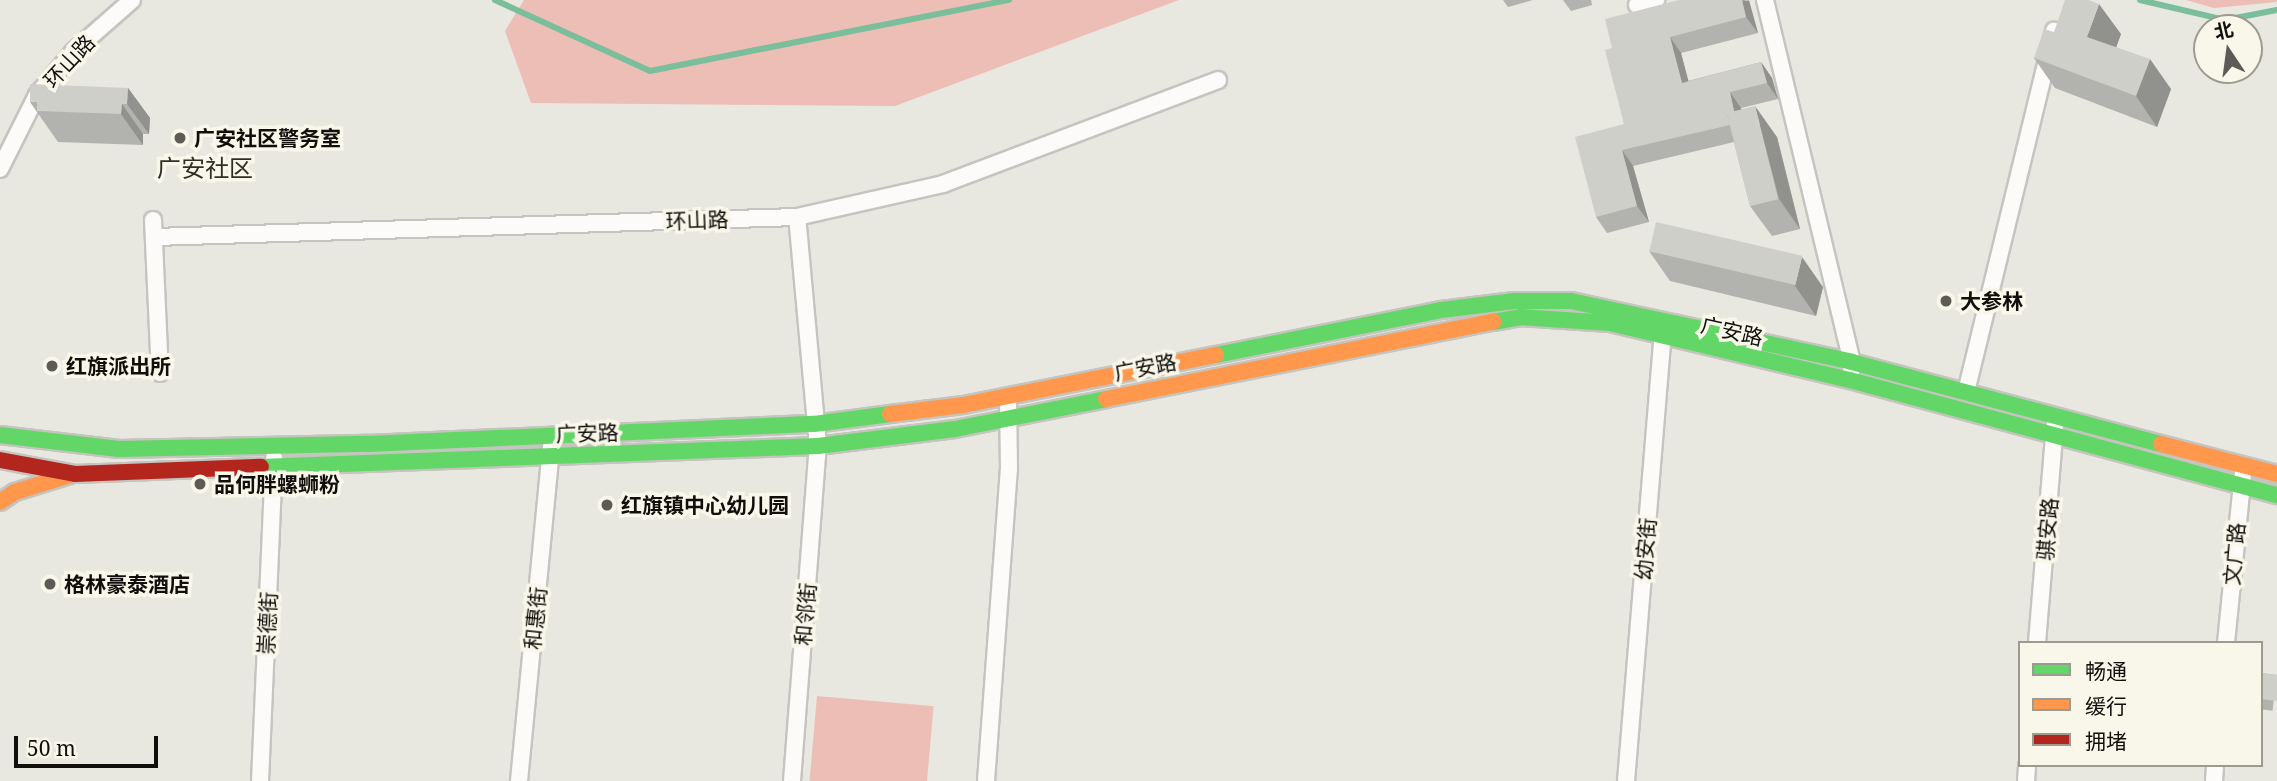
<!DOCTYPE html>
<html>
<head>
<meta charset="utf-8">
<style>
	body { margin:0 }
	#map { position:relative; width:2277px; height:781px; overflow:hidden; background:#e8e7e0; font-family:"Noto Serif","Noto Sans SC",serif }
	div>[style] { position:absolute }
	.green>* { inset:0; background:#ecbeb5; transform-origin:0 0 }
	.stream>* { height:6px; margin:-3px; padding:0 3px; transform-origin:3px; border-radius:3px; background:#7abe9c }
	.roads { filter:drop-shadow(2px 0 #c5c4bf) drop-shadow(-2px 0 #c5c4bf) drop-shadow(0 2px #c5c4bf) drop-shadow(0 -2px #c5c4bf) }
	.street>* { height:16px; margin:-8px; padding:0 8px; transform-origin:8px; border-radius:8px; background:#fcfbfa }
	.fast>* { height:16px; margin:-8px; padding:0 8px; transform-origin:8px; border-radius:8px; background:#63d668 }
	.slow>* { height:16px; margin:-8px; padding:0 8px; transform-origin:8px; border-radius:8px; background:#ff974d }
	.jam>* { height:16px; margin:-8px; padding:0 8px; transform-origin:8px; border-radius:8px; background:#b3261e }
	.wall>* { inset:0; background:#b2b2ae; transform-origin:0 0 }
	.shaded-wall>* { inset:0; background:#91918d }
	.building>* { inset:0; background:#cfcfca; transform-origin:0 0 }
	.dots>* { width:19px; height:19px; translate:-50% -50%; box-sizing:border-box; border:4px solid #f9f6ea; border-radius:50% }
	span { translate:-50% -50%; white-space:nowrap; text-align:center; line-height:1.15; -webkit-text-stroke:7px #f9f6ea; paint-order:stroke }
	.street-label { font-size:21px; color:#110f0b }
	.poi-label { font-size:21px; color:#110f0b; font-weight:700 }
	.left { translate:0 -50%; text-align:left }
	.quarter-label { font-size:24px; color:#312e25 }
	.legend { position:absolute; left:2018px; top:641px; width:245px; height:126px; box-sizing:border-box; background:#f9f6ea; border:2px solid #9c9a91; margin:0; padding:9px 12px; list-style:none; font-size:21px; color:#110f0b }
	.legend li { display:flex; align-items:center; gap:14px; height:35px }
	.legend b { width:35px; border:2px solid #9c9a91 }
	.north { position:absolute; left:2193px; top:14px; width:70px; height:70px; box-sizing:border-box; background:#f9f6ea; border:2px solid #9c9a91; border-radius:50%; rotate:347deg; font-size:19px; font-weight:700; line-height:28px; text-align:center; color:#110f0b }
	.north::after { content:''; display:block; margin:auto; width:24px; height:32px; background:#5c5b56; clip-path:polygon(50% 0,100% 100%,50% 72%,0 100%) }
	.scale { position:absolute; left:14px; top:736px; width:144px; height:32px; box-sizing:border-box; border:4px solid #110f0b; border-top:0; padding-left:9px; font-size:21px; line-height:24px; white-space:nowrap; color:#110f0b; -webkit-text-stroke:5px #f9f6ea; paint-order:stroke }
</style>
</head>
<body>
<div id="map">
	<div class="green">
		<i style="clip-path:polygon(524px 0,1179px 0,895px 106px,531px 103px,505px 31px)"></i>
		<i style="clip-path:polygon(2186px 0,2277px 0,2277px 2px,2214px 8px)"></i>
		<i style="left:817px;top:696px;width:117px;height:85px;rotate:5deg"></i>
	</div>
	<div class="stream">
		<i style="left:495px;top:0;width:170px;rotate:24.6deg"></i>
		<i style="left:650px;top:71px;width:366px;rotate:-11.2deg"></i>
		<i style="left:2140px;top:0;width:87px;rotate:13.2deg"></i>
		<i style="left:2225px;top:20px;width:53px;rotate:-10.9deg"></i>
	</div>
	<div class="roads">
		<div class="street">
			<i style="left:1765px;top:0;width:372px;rotate:76.5deg"></i>
			<i style="left:1852px;top:362px;width:10px;rotate:96deg"></i>
			<i style="left:1637px;top:5px;width:20px;rotate:-15deg"></i>
			<i style="left:0;top:169px;width:83px;rotate:-63.4deg"></i>
			<i style="left:37px;top:95px;width:57px;rotate:-49.9deg"></i>
			<i style="left:74px;top:51px;width:77px;rotate:-41.3deg"></i>
			<i style="left:153px;top:220px;width:153px;rotate:87.4deg"></i>
			<i style="left:154px;top:237px;width:643px;rotate:-1.78deg"></i>
			<i style="left:797px;top:217px;width:150px;rotate:-12.7deg"></i>
			<i style="left:943px;top:184px;width:294px;rotate:-20.7deg"></i>
			<i style="left:1966px;top:392px;width:372px;rotate:-76.3deg"></i>
			<i style="left:2037px;top:643px;width:219px;rotate:-85.3deg"></i>
			<i style="left:2226px;top:643px;width:170px;rotate:-84.3deg"></i>
			<i style="left:260px;top:781px;width:323px;rotate:-87.5deg"></i>
			<i style="left:519px;top:781px;width:337px;rotate:-84.5deg"></i>
			<i style="left:792px;top:781px;width:336px;rotate:-85.6deg"></i>
			<i style="left:818px;top:446px;width:230px;rotate:-95.2deg"></i>
			<i style="left:986px;top:781px;width:313px;rotate:-85.8deg"></i>
			<i style="left:1009px;top:469px;width:72px;rotate:-90.8deg"></i>
			<i style="left:1626px;top:781px;width:456px;rotate:-85.3deg"></i>
			<i style="left:2026px;top:781px;width:16px;rotate:-86deg"></i>
			<i style="left:2214px;top:781px;width:16px;rotate:-86deg"></i>
		</div>
		<div class="fast">
			<i style="left:1493px;top:322px;width:27px;rotate:-10deg"></i>
			<i style="left:1520px;top:317px;width:90px;rotate:3.8deg"></i>
			<i style="left:1610px;top:323px;width:247px;rotate:13.4deg"></i>
			<i style="left:1850px;top:380px;width:442px;rotate:15.1deg"></i>
			<i style="left:1216px;top:355px;width:229px;rotate:-11.3deg"></i>
			<i style="left:1441px;top:310px;width:74px;rotate:-7deg"></i>
			<i style="left:1514px;top:301px;width:57px"></i>
			<i style="left:1571px;top:301px;width:288px;rotate:12.2deg"></i>
			<i style="left:1852px;top:362px;width:320px;rotate:14.9deg"></i>
			<i style="left:0;top:435px;width:120px;rotate:6.7deg"></i>
			<i style="left:119px;top:449px;width:249px;rotate:-1.2deg"></i>
			<i style="left:368px;top:444px;width:446px;rotate:-2.6deg"></i>
			<i style="left:814px;top:424px;width:77px;rotate:-7.5deg"></i>
			<i style="left:261px;top:467px;width:557px;rotate:-2.16deg"></i>
			<i style="left:818px;top:446px;width:138px;rotate:-7.1deg"></i>
			<i style="left:955px;top:429px;width:154px;rotate:-11.2deg"></i>
		</div>
		<div class="slow">
			<i style="left:1106px;top:399px;width:395px;rotate:-11.3deg"></i>
			<i style="left:890px;top:414px;width:74px;rotate:-7deg"></i>
			<i style="left:963px;top:405px;width:258px;rotate:-11.2deg"></i>
			<i style="left:2161px;top:444px;width:120px;rotate:14.5deg"></i>
			<i style="left:0;top:502px;width:18px;rotate:-34deg"></i>
			<i style="left:15px;top:492px;width:58px;rotate:-17.2deg"></i>
		</div>
		<div class="jam">
			<i style="left:0;top:460px;width:76px;rotate:10.6deg"></i>
			<i style="left:75px;top:474px;width:186px;rotate:-2.2deg"></i>
		</div>
	</div>
	<div class="wall">
		<i style="clip-path:polygon(1503px 0,1533px 0,1508px 7px)"></i>
		<i style="clip-path:polygon(1563px 0,1591px 0,1592px 5px,1571px 11px)"></i>
		<i style="clip-path:polygon(1749px 0,1758px 33px,1681px 53px,1688px 81px,1761px 62px,1772px 78px,1778px 99px,1741px 108px,1741px 110px,1777px 137px,1800px 229px,1772px 236px,1750px 206px,1734px 142px,1633px 166px,1649px 222px,1607px 233px,1596px 217px,1624px 124px,1612px 48px)"></i>
		<i style="clip-path:polygon(2054px 32px,2121px 34px,2116px 47px,2171px 89px,2157px 127px,2055px 88px,2034px 58px)"></i>
		<i style="clip-path:polygon(128px 88px,150px 118px,149px 134px,143px 134px,143px 145px,58px 142px,30px 102px)"></i>
		<i style="clip-path:polygon(1649px 251px,1823px 287px,1816px 316px,1670px 281px)"></i>
		<i style="left:2261px;top:673px;width:16px;height:36px;rotate:7deg"></i>
	</div>
	<div class="shaded-wall">
		<i style="clip-path:polygon(1742px 0,1749px 1px,1758px 33px,1746px 17px)"></i>
		<i style="clip-path:polygon(2099px 4px,2121px 34px,2109px 67px,2087px 37px)"></i>
		<i style="clip-path:polygon(1670px 37px,1681px 53px,1693px 98px,1682px 83px)"></i>
		<i style="clip-path:polygon(2150px 59px,2171px 89px,2157px 127px,2136px 96px)"></i>
		<i style="clip-path:polygon(1761px 62px,1772px 78px,1778px 99px,1767px 83px)"></i>
		<i style="clip-path:polygon(128px 88px,150px 118px,149px 134px,127px 104px)"></i>
		<i style="clip-path:polygon(1730px 92px,1741px 108px,1748px 139px,1737px 123px)"></i>
		<i style="clip-path:polygon(122px 104px,143px 134px,143px 145px,121px 114px)"></i>
		<i style="clip-path:polygon(1755px 106px,1777px 137px,1800px 229px,1779px 199px)"></i>
		<i style="clip-path:polygon(1622px 150px,1633px 166px,1649px 222px,1637px 206px)"></i>
		<i style="clip-path:polygon(1802px 257px,1823px 287px,1816px 316px,1795px 286px)"></i>
	</div>
	<div class="building">
		<i style="clip-path:polygon(1679px 0,1742px 0,1746px 17px,1670px 37px,1682px 83px,1761px 62px,1767px 83px,1730px 92px,1734px 112px,1727px 114px,1730px 125px,1622px 150px,1637px 206px,1596px 217px,1575px 137px,1624px 124px,1605px 50px,1612px 48px,1605px 19px)"></i>
		<i style="clip-path:polygon(2065px 0,2089px 0,2099px 4px,2087px 37px,2150px 59px,2136px 96px,2034px 58px,2044px 29px,2054px 32px)"></i>
		<i style="clip-path:polygon(30px 84px,128px 88px,127px 104px,122px 104px,121px 114px,37px 111px,37px 102px,30px 102px)"></i>
		<i style="left:1755px;top:106px;width:96px;height:29px;rotate:76deg"></i>
		<i style="left:1656px;top:222px;width:150px;height:30px;rotate:13deg"></i>
		<i style="clip-path:polygon(2261px 673px,2277px 675px,2277px 701px,2261px 699px)"></i>
	</div>
	<div class="dots">
		<i style="left:180px;top:138px;background:#5c5b56"></i>
		<i style="left:1946px;top:301px;background:#5c5b56"></i>
		<i style="left:52px;top:366px;background:#5c5b56"></i>
		<i style="left:200px;top:484px;background:#5c5b56"></i>
		<i style="left:607px;top:505px;background:#5c5b56"></i>
		<i style="left:50px;top:584px;background:#5c5b56"></i>
	</div>
	<div class="street-label">
		<span style="left:69px;top:61px;rotate:-47deg">环山路</span>
		<span style="left:697px;top:220px;rotate:-2deg">环山路</span>
		<span style="left:1732px;top:331px;rotate:13deg">广安路</span>
		<span style="left:1145px;top:367px;rotate:-11deg">广安路</span>
		<span style="left:587px;top:433px;rotate:-2deg">广安路</span>
		<span style="left:2047px;top:529px;rotate:-85deg">骐安路</span>
		<span style="left:1645px;top:549px;rotate:-85deg">幼安街</span>
		<span style="left:2234px;top:554px;rotate:-85deg">文广路</span>
		<span style="left:805px;top:614px;rotate:-85deg">和邻街</span>
		<span style="left:535px;top:618px;rotate:-84deg">和惠街</span>
		<span style="left:267px;top:623px;rotate:-87deg">崇德街</span>
	</div>
	<div class="poi-label">
		<span class="left" style="left:194px;top:138px">广安社区警务室</span>
		<span class="left" style="left:1960px;top:301px">大参林</span>
		<span class="left" style="left:66px;top:366px">红旗派出所</span>
		<span class="left" style="left:214px;top:484px">品何胖螺蛳粉</span>
		<span class="left" style="left:621px;top:505px">红旗镇中心幼儿园</span>
		<span class="left" style="left:64px;top:584px">格林豪泰酒店</span>
	</div>
	<div class="quarter-label">
		<span style="left:205px;top:168px">广安社区</span>
	</div>
	<ul class="legend">
	<li><b style="height:9px;background:#63d668"></b>畅通</li>
	<li><b style="height:9px;background:#ff974d"></b>缓行</li>
	<li><b style="height:9px;background:#b3261e"></b>拥堵</li>
	</ul>
	<div class="north">北</div>
	<div class="scale">50 m</div>
</div>
</body>
</html>
